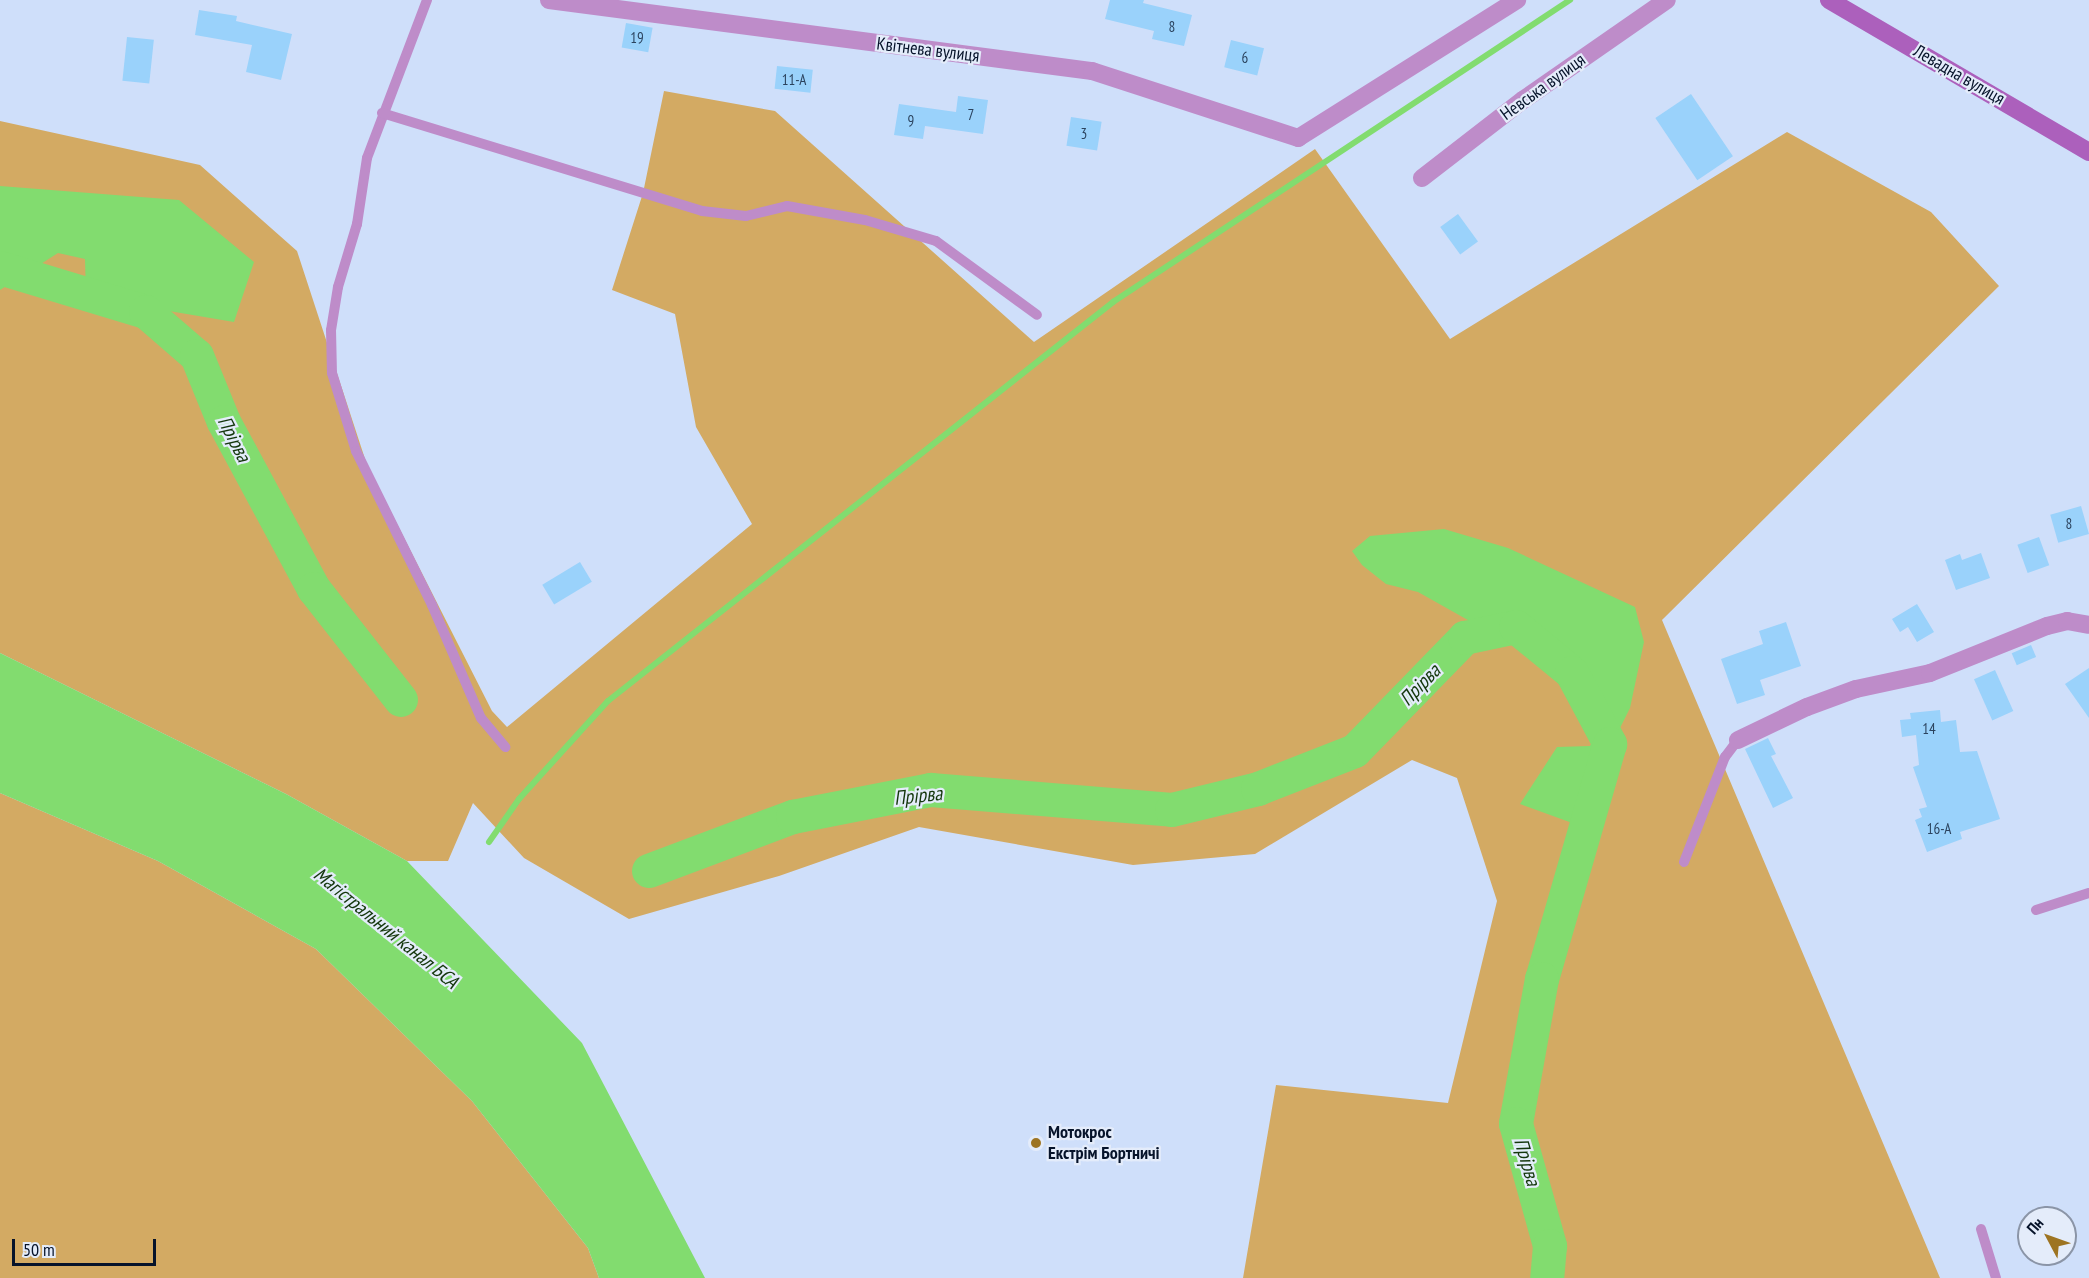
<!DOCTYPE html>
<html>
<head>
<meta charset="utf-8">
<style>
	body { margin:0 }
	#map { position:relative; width:2089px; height:1278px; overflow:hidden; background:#cfdffa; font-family:"PT Sans Narrow",sans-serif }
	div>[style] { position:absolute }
	.green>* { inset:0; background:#d3aa63 }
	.water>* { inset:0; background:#82dc6f }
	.stream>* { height:6px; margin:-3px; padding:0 3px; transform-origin:3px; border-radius:3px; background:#82dc6f }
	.river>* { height:34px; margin:-17px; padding:0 17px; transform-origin:17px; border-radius:17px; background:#82dc6f }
	.building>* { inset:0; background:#9ad2fb; transform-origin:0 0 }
	.lane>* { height:10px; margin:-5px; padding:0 5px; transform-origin:5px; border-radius:5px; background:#be8cc9 }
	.street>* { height:18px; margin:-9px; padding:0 9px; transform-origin:9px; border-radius:9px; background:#be8cc9 }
	.secondary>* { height:18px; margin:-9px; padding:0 9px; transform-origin:9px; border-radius:9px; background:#ac60bc }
	.dots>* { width:16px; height:16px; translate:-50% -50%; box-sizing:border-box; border:3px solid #e4ecfa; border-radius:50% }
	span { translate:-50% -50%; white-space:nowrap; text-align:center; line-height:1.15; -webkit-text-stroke:4.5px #e4ecfa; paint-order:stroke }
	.number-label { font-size:15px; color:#2b435e }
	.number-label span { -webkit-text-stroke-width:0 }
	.street-label { font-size:18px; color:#06132a }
	.poi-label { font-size:18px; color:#06132a; font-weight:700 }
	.left { translate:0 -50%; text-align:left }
	.water-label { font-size:20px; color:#14370c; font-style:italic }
	.north { position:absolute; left:2017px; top:1206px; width:60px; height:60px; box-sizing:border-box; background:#e4ecfa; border:2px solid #8b95a7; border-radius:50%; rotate:311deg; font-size:16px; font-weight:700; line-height:24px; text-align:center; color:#06132a }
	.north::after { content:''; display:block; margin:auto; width:21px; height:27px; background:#9d7422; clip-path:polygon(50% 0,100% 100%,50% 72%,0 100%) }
	.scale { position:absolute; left:12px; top:1239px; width:144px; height:27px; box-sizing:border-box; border:3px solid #06132a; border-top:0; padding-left:8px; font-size:18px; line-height:21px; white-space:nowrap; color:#06132a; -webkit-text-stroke:4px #e4ecfa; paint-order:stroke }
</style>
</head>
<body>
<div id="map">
	<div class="green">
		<i style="clip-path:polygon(664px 91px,775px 111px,1034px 342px,1315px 149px,1450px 339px,1787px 132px,1931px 212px,1999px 286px,1662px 620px,1940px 1278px,1243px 1278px,1276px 1085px,1448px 1103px,1497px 901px,1457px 778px,1412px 760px,1255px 854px,1133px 865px,919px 827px,779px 876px,629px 919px,524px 858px,473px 803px,448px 861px,407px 861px,286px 794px,0 653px,0 121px,200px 165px,297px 251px,367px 465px,492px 711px,507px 727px,752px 524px,696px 427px,675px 314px,612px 290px,643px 193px)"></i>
		<i style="clip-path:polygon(0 793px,158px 861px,316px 949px,472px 1101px,588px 1248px,599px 1278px,0 1278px)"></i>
	</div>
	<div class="water">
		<i style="clip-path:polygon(0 186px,179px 200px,254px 262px,234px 322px,86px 297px,85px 259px,58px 253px,0 290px)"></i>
		<i style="clip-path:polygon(1444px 529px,1508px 548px,1635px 607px,1644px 642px,1630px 708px,1619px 730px,1616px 781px,1587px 800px,1575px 824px,1520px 804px,1557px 747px,1590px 746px,1603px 714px,1588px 686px,1556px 651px,1507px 642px,1418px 592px,1386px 584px,1362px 565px,1352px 551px,1370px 536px)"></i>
		<i style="clip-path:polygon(0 653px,286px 794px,407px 861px,582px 1043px,705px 1278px,599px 1278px,588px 1248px,472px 1101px,316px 949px,158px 861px,0 793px)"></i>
	</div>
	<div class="stream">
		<i style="left:489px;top:842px;width:52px;rotate:-55.1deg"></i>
		<i style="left:519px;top:799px;width:132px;rotate:-47.8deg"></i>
		<i style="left:608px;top:701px;width:644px;rotate:-38.31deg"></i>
		<i style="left:1113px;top:302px;width:548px;rotate:-33.46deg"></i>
	</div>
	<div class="river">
		<i style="left:0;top:268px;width:152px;rotate:16.8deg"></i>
		<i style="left:146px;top:312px;width:67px;rotate:40.8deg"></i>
		<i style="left:197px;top:356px;width:71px;rotate:67.8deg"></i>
		<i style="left:224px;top:422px;width:190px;rotate:61.7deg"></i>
		<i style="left:314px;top:589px;width:141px;rotate:51.9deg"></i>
		<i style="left:649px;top:871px;width:154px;rotate:-20.6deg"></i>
		<i style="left:793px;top:817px;width:141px;rotate:-11.1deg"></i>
		<i style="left:931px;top:790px;width:242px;rotate:4.7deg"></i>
		<i style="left:1172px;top:810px;width:89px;rotate:-13.7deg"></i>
		<i style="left:1258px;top:789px;width:104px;rotate:-21.4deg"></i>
		<i style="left:1355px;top:751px;width:158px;rotate:-45.8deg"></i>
		<i style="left:1465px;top:638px;width:52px;rotate:-12.2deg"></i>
		<i style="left:1516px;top:627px;width:72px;rotate:39.4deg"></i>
		<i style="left:1572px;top:673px;width:81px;rotate:61.8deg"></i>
		<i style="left:1610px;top:744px;width:245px;rotate:106.1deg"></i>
		<i style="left:1542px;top:979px;width:147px;rotate:100.2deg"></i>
		<i style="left:1516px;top:1124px;width:127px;rotate:74.4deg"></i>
		<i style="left:1550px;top:1246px;width:32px;rotate:95deg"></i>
	</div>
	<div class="building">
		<i style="clip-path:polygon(1110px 0,1144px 0,1143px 3px,1192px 15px,1184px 46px,1152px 39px,1154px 31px,1105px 19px)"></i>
		<i style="clip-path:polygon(199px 10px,237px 16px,236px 21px,292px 34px,281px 80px,246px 72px,252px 45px,195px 35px)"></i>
		<i style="left:626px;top:23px;width:27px;height:25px;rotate:10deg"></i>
		<i style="left:127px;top:37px;width:27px;height:44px;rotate:6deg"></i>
		<i style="left:1231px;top:40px;width:34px;height:28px;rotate:14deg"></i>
		<i style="left:777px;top:66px;width:36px;height:23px;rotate:6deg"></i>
		<i style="left:1691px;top:94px;width:75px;height:43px;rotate:56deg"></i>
		<i style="clip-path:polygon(958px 96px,988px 100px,983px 134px,925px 126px,923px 139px,894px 135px,899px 104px,956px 112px)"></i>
		<i style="left:1071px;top:117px;width:31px;height:29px;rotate:9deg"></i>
		<i style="left:1458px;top:214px;width:34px;height:22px;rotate:54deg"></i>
		<i style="left:2081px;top:506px;width:29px;height:32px;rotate:74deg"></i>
		<i style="left:2039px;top:537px;width:30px;height:23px;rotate:70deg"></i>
		<i style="clip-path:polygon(1981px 553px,1990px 578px,1956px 590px,1945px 560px,1960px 554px,1962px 560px)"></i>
		<i style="left:580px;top:562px;width:23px;height:44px;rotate:59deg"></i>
		<i style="clip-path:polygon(1917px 604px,1934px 632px,1917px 642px,1908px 627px,1900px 632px,1892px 619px)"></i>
		<i style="clip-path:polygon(1786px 622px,1801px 666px,1760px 680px,1765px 695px,1737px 704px,1721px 659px,1763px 644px,1759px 631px)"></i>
		<i style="left:2031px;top:645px;width:13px;height:21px;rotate:67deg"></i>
		<i style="clip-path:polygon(2089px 668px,2089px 718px,2065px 684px)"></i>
		<i style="left:1995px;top:670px;width:45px;height:23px;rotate:66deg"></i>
		<i style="clip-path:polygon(1940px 710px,1941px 722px,1956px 720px,1960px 752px,1977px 751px,2000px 819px,1960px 832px,1962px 839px,1927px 852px,1915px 820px,1922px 817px,1919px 809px,1927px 807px,1913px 767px,1919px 765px,1916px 735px,1902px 737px,1900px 720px,1911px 719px,1910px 713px)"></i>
		<i style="clip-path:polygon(1768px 738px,1776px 754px,1771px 756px,1793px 798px,1773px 808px,1745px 749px)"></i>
	</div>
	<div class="lane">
		<i style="left:427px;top:0;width:169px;rotate:110.8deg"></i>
		<i style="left:367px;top:158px;width:67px;rotate:98.6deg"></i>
		<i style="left:357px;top:224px;width:66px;rotate:106.8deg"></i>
		<i style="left:338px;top:287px;width:44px;rotate:99.2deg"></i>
		<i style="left:331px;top:330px;width:43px;rotate:88.7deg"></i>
		<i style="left:332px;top:373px;width:82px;rotate:72.9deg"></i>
		<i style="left:356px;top:451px;width:172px;rotate:63.7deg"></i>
		<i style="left:432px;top:605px;width:123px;rotate:66.6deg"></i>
		<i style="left:481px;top:718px;width:38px;rotate:50deg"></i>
		<i style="left:382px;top:113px;width:335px;rotate:17deg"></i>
		<i style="left:702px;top:211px;width:44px;rotate:6.5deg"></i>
		<i style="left:746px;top:216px;width:42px;rotate:-13.7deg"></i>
		<i style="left:787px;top:206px;width:79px;rotate:10.2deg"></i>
		<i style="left:865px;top:220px;width:74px;rotate:16.5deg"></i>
		<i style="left:936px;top:241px;width:125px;rotate:36.2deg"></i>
		<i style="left:1684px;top:862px;width:113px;rotate:-68.7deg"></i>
		<i style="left:1725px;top:757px;width:21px;rotate:-53deg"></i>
		<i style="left:2036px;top:910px;width:56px;rotate:-17.8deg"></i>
		<i style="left:1981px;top:1229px;width:51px;rotate:73deg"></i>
	</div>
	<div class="street">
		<i style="left:549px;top:0;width:548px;rotate:7.45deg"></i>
		<i style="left:1092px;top:71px;width:217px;rotate:18deg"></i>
		<i style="left:1298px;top:138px;width:259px;rotate:-32.2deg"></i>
		<i style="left:1422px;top:178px;width:128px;rotate:-37.7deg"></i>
		<i style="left:1523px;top:100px;width:175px;rotate:-34.8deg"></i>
		<i style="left:1738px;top:740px;width:76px;rotate:-25.6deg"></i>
		<i style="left:1807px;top:707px;width:52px;rotate:-20.2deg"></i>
		<i style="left:1856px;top:689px;width:76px;rotate:-12.2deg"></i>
		<i style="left:1930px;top:673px;width:126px;rotate:-21.9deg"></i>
		<i style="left:2047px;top:626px;width:21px;rotate:-14deg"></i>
		<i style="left:2067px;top:621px;width:22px;rotate:10deg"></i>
	</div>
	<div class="secondary">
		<i style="left:1829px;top:0;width:301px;rotate:30.3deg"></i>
	</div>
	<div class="dots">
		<i style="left:1036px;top:1143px;background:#9d7422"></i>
	</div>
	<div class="number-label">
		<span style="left:1172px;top:27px">8</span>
		<span style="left:637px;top:38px">19</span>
		<span style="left:1245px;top:58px">6</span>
		<span style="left:794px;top:80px">11-А</span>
		<span style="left:971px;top:115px">7</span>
		<span style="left:911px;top:121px">9</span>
		<span style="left:1084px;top:134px">3</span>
		<span style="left:2069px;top:524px">8</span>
		<span style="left:1929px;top:729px">14</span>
		<span style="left:1939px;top:829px">16-А</span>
	</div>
	<div class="street-label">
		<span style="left:928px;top:50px;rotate:7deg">Квітнева вулиця</span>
		<span style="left:1959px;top:75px;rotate:30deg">Левадна вулиця</span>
		<span style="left:1543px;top:87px;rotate:-36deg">Невська вулиця</span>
	</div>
	<div class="poi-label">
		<span class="left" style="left:1048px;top:1143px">Мотокрос<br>Екстрім Бортничі</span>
	</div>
	<div class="water-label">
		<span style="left:234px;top:439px;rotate:63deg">Прірва</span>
		<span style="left:1420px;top:685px;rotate:-46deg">Прірва</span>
		<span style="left:918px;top:796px;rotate:-6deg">Прірва</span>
		<span style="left:386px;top:928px;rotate:39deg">Магістральний канал БСА</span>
		<span style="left:1527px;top:1162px;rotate:74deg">Прірва</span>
	</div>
	<div class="north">Пн</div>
	<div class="scale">50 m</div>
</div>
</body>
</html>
